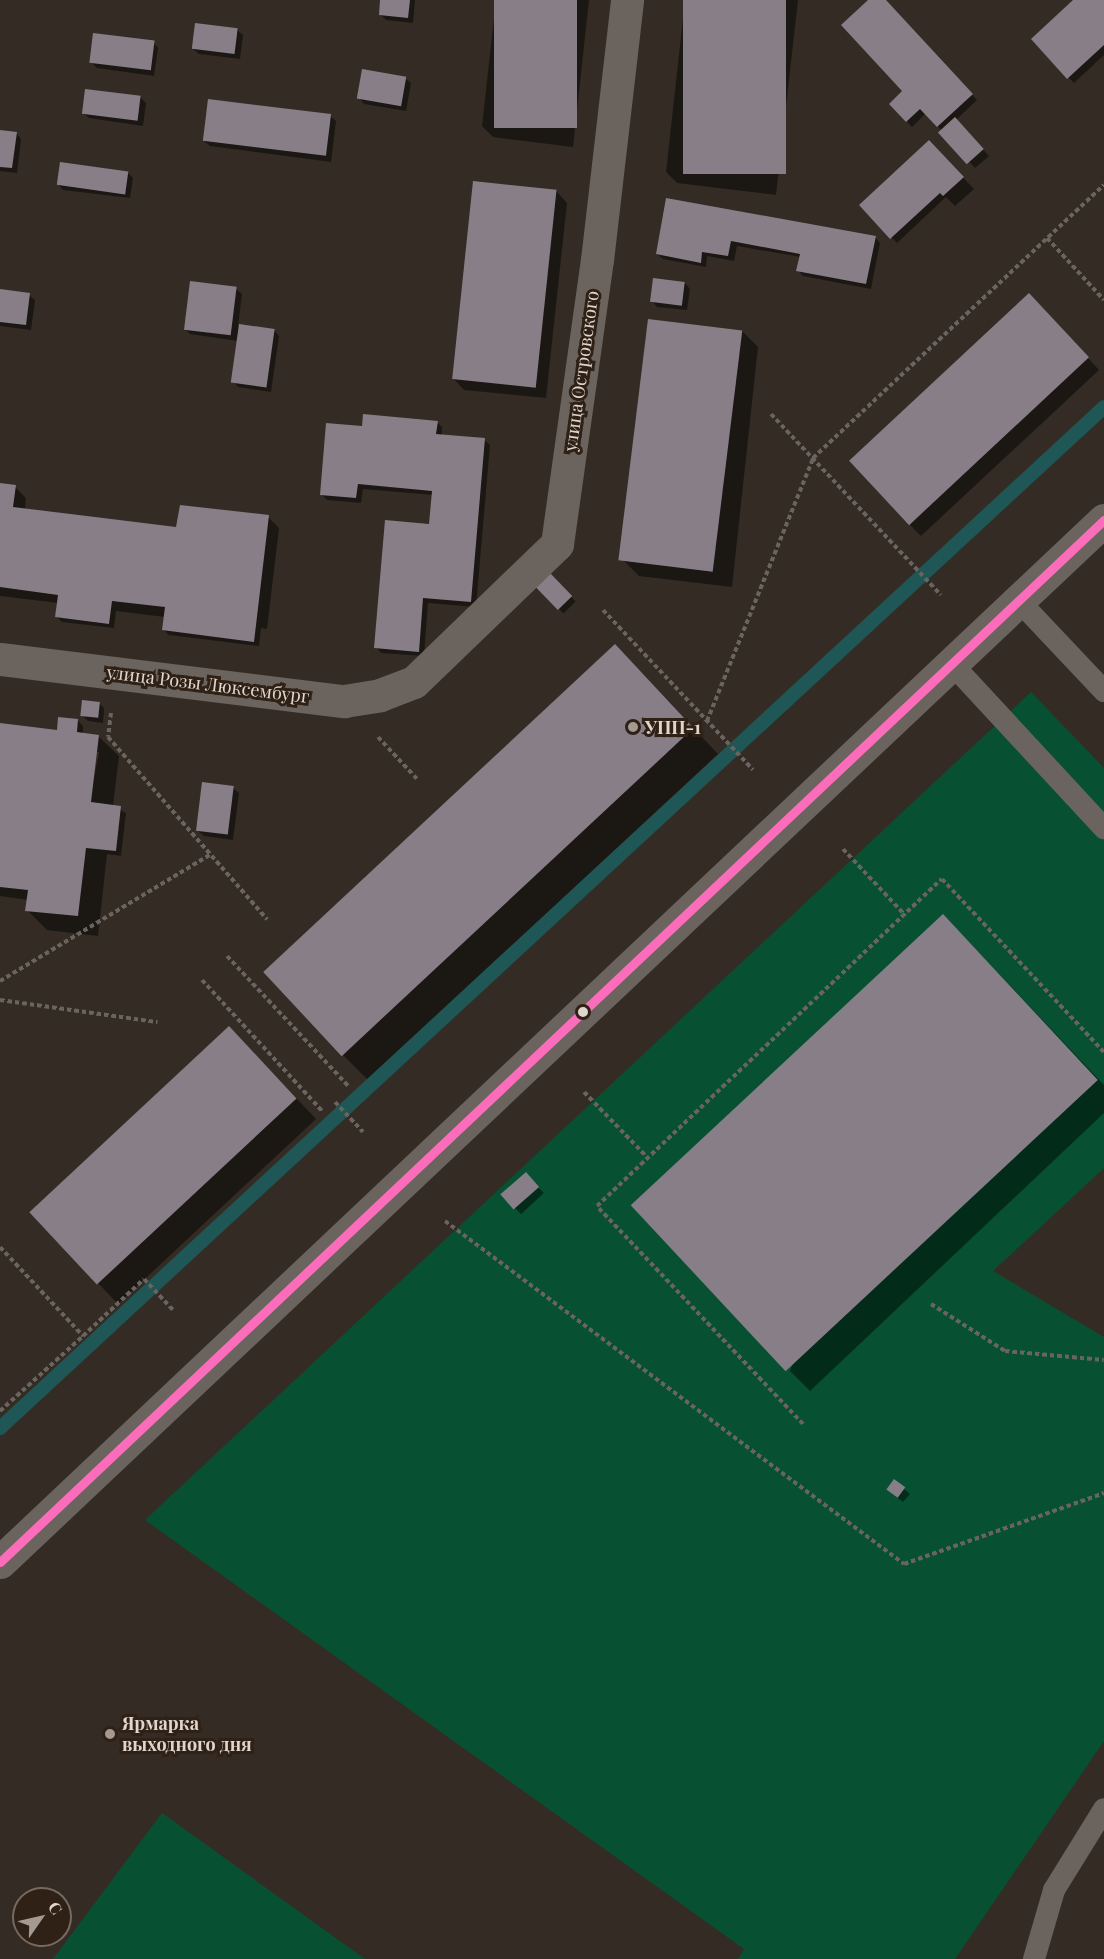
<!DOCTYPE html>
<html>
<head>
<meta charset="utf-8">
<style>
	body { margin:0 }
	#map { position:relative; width:1104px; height:1959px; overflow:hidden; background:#342c24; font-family:"Playfair Display",serif }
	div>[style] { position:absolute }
	.green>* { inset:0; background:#075132 }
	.shadow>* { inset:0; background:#0007; transform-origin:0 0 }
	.stream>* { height:14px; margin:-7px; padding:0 7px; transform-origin:7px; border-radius:7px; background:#1f5656 }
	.building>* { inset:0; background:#887e88; transform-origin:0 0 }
	.path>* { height:4px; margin-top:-2px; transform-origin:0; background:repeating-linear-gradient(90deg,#6a645f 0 4.5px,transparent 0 7.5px) }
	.lane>* { height:22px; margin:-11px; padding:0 11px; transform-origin:11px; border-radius:11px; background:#6a635e }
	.street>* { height:33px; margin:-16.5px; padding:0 16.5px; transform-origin:16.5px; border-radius:16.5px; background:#6a635e }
	.secondary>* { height:33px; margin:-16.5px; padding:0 16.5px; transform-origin:16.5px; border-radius:16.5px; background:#6a635e }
	.bus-1>* { height:9px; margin:-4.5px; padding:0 4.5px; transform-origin:4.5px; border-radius:4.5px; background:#fb6dba }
	.dots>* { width:16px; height:16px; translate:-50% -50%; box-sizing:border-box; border:3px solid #2f2115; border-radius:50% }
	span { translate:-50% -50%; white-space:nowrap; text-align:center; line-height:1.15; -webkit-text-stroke:6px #2f2115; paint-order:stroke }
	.street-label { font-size:18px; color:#e0d6ce }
	.poi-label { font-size:18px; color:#e0d6ce; font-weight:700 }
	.left { translate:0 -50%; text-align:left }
	.north { position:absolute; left:12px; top:1887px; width:60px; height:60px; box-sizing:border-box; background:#2f2115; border:2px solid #76695f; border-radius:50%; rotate:56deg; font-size:16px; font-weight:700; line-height:24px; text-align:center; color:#e0d6ce }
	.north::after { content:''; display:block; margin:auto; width:21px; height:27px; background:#a49a92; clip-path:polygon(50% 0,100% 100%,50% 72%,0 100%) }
</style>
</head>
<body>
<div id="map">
	<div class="green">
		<i style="clip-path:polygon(1031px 692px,1104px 768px,1104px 1168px,993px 1271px,1104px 1337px,1104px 1741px,955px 1959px,738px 1959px,744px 1949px,145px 1520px)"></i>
		<i style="clip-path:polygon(162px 1813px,365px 1959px,53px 1959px)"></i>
	</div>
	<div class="shadow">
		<i style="clip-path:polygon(382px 0,415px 0,413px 23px,386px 20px,380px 14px)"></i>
		<i style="clip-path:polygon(496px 0,589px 0,573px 147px,493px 137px,482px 126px)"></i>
		<i style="clip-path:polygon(685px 0,798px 0,776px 195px,677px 183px,666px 172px)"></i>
		<i style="clip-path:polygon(870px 0,884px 0,977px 100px,956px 120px,989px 156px,975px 168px,926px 113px,912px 127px,891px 104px,904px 91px)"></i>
		<i style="clip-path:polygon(1076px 0,1104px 0,1104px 55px,1074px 83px,1033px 39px)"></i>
		<i style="clip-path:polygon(237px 30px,243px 35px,240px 59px,199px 54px,193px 49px)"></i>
		<i style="clip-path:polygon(153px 42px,158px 48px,154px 76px,97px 68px,91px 62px)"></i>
		<i style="clip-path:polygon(405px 78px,411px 83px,406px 111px,364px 104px,359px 98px)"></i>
		<i style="clip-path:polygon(141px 98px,146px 103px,143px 126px,89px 118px,83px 113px)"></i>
		<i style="clip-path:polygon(330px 116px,336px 121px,331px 162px,210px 146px,204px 141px)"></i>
		<i style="clip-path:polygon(0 131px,16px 133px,21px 139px,17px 173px,0 171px)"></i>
		<i style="clip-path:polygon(940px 153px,974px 189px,955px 206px,946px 197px,897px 243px,861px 205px)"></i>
		<i style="clip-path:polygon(127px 172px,133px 178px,130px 198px,63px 190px,58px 184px)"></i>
		<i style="clip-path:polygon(556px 191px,567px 203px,546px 398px,464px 390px,453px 378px)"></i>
		<i style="clip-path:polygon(667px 199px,875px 237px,880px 243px,871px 289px,803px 276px,798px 270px,801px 257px,737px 246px,734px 261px,707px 256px,706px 267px,663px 259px,657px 254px)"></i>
		<i style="clip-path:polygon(685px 283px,690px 289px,687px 310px,657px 307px,652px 301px)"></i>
		<i style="clip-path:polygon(236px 289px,242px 294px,238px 326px,274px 330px,279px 336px,271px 392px,238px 387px,233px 381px,238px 341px,190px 334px,185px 329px)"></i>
		<i style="clip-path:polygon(0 291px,29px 295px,35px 300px,31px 330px,0 326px)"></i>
		<i style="clip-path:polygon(1040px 306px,1099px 370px,921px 536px,910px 525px)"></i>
		<i style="clip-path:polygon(742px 331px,758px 347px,732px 587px,639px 576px,623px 560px)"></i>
		<i style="clip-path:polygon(437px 422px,442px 427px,442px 436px,484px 440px,490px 445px,476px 607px,428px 603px,424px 656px,381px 653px,376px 647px,430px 526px,433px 495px,363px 489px,361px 503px,327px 500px,321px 494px,363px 428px)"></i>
		<i style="clip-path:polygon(0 485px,15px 487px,26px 498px,25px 510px,178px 529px,268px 517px,279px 528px,267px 629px,261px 628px,259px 646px,169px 635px,164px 630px,165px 617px,116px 611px,114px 628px,62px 622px,57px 617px,58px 603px,0 596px)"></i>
		<i style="left:550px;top:575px;width:37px;height:17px;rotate:46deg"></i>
		<i style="clip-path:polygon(640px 671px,718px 754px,368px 1080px,343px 1055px)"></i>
		<i style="clip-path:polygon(99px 703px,104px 708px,103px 723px,88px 721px,82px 715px)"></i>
		<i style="clip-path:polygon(evenodd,78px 721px,83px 726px,83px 734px,98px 736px,119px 756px,113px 806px,126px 813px,121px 856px,107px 854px,98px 936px,47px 930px,27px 910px,28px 900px,0 896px,0 724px,58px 731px,78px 721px,96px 752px,99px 752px,89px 803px,96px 752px)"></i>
		<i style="clip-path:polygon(233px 788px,239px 793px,233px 840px,204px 836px,198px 831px)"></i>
		<i style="clip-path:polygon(963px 936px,1104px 1085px,1104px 1113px,810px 1391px,790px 1371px)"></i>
		<i style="clip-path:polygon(249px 1048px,316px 1119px,118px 1304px,98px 1283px)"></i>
		<i style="left:526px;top:1174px;width:26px;height:31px;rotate:47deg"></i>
		<i style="clip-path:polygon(894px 1481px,910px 1494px,903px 1502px,893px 1494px)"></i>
	</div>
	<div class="stream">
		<i style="left:0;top:1428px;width:1504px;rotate:-42.76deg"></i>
	</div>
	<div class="building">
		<i style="clip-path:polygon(380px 0,410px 0,408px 18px,379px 15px)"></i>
		<i style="left:494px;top:0;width:83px;height:128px"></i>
		<i style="left:683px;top:0;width:103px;height:174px"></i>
		<i style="clip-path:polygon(868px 0,886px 0,973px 94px,937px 127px,920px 109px,906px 122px,889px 104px,902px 91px,841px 25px)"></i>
		<i style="clip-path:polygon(1073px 0,1104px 0,1104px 45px,1067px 79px,1031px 39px)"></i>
		<i style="left:195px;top:23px;width:43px;height:26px;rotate:7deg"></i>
		<i style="left:93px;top:33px;width:62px;height:30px;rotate:7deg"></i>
		<i style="left:362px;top:69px;width:45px;height:30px;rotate:10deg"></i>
		<i style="left:85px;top:89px;width:56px;height:25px;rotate:7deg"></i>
		<i style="left:208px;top:99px;width:124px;height:42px;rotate:7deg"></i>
		<i style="left:955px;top:117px;width:43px;height:23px;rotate:48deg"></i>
		<i style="clip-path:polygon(0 130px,17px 132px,12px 168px,0 167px)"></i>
		<i style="clip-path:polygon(929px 140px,964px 177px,943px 196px,940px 193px,890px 239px,859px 205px)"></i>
		<i style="left:60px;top:162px;width:69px;height:23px;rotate:8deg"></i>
		<i style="left:473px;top:181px;width:84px;height:199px;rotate:6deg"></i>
		<i style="clip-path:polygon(666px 198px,876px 236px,866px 284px,796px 271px,800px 254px,731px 241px,728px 256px,702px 252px,701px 263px,656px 254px)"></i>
		<i style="left:653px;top:278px;width:32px;height:24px;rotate:7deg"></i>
		<i style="left:190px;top:281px;width:47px;height:49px;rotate:7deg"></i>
		<i style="clip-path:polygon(0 289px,30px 293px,26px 325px,0 322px)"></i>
		<i style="left:1029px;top:293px;width:88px;height:246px;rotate:47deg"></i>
		<i style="left:648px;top:319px;width:95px;height:243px;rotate:7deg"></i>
		<i style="left:239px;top:324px;width:36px;height:59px;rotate:8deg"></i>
		<i style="clip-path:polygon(363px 414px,438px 421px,436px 434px,485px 438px,471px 602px,423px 598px,419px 652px,374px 648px,385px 520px,429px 524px,432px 491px,358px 484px,356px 498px,320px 495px,326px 423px,362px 426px)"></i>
		<i style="clip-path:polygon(0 483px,16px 485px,13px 507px,95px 517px,176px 527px,180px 505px,269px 515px,254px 642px,162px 630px,165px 607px,112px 601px,109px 624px,55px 617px,58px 595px,0 587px)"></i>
		<i style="left:550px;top:573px;width:32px;height:20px;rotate:46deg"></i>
		<i style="left:615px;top:644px;width:115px;height:481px;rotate:47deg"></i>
		<i style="left:82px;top:700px;width:18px;height:16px;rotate:6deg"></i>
		<i style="clip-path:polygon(58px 717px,78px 719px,77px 732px,99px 735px,91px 802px,121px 806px,116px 851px,86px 848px,78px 916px,25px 911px,28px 890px,0 887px,0 723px,57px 730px)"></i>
		<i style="left:202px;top:782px;width:32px;height:49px;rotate:7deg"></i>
		<i style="left:943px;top:914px;width:227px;height:427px;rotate:47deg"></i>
		<i style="left:229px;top:1026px;width:99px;height:273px;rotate:47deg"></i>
		<i style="left:526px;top:1172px;width:20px;height:34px;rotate:49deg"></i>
		<i style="left:894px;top:1479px;width:14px;height:13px;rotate:36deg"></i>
	</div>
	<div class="path">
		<i style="left:1047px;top:238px;width:84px;rotate:47.4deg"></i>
		<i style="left:771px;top:414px;width:248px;rotate:46.8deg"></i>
		<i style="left:603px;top:610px;width:219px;rotate:46.8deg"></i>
		<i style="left:111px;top:713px;width:24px;rotate:97deg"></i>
		<i style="left:108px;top:737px;width:242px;rotate:48.9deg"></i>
		<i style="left:707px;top:721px;width:284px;rotate:-68deg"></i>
		<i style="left:813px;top:458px;width:399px;rotate:-43.2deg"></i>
		<i style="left:378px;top:737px;width:57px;rotate:47.1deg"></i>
		<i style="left:843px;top:849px;width:91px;rotate:46.8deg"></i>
		<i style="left:227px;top:956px;width:180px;rotate:47deg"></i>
		<i style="left:202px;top:980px;width:180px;rotate:47.5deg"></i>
		<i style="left:0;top:981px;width:245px;rotate:-31deg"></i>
		<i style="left:0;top:1000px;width:159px;rotate:8deg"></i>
		<i style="left:584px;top:1092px;width:92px;rotate:45.9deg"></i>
		<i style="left:335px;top:1102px;width:41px;rotate:47deg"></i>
		<i style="left:445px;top:1221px;width:573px;rotate:36.77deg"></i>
		<i style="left:904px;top:1564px;width:212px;rotate:-19.5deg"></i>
		<i style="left:0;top:1247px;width:122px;rotate:47deg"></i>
		<i style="left:83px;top:1336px;width:83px;rotate:-43.1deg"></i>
		<i style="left:144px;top:1279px;width:42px;rotate:46.9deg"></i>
		<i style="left:931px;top:1304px;width:88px;rotate:32.4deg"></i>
		<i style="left:1005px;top:1351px;width:99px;rotate:5.2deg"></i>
		<i style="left:0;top:1411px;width:112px;rotate:-42.1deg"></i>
		<i style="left:803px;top:1424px;width:300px;rotate:-133.4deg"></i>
		<i style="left:597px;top:1206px;width:475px;rotate:-43.5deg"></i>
		<i style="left:942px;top:879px;width:237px;rotate:46.9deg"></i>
	</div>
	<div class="lane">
		<i style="left:1019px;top:601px;width:124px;rotate:46.6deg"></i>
		<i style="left:952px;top:664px;width:224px;rotate:47.2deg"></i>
		<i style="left:1034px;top:1959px;width:72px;rotate:-73.8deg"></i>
		<i style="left:1054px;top:1890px;width:95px;rotate:-58.3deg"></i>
	</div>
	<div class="street">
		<i style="left:0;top:659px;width:347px;rotate:7deg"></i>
		<i style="left:344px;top:701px;width:36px;rotate:-9deg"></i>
		<i style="left:380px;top:695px;width:36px;rotate:-21deg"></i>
		<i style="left:414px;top:682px;width:199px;rotate:-44deg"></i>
		<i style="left:557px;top:544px;width:287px;rotate:-82deg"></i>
		<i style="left:597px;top:260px;width:262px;rotate:-83.4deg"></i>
	</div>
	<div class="secondary">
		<i style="left:0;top:1562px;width:1518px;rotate:-43.35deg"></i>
	</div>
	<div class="bus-1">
		<i style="left:0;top:1562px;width:1518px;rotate:-43.35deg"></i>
	</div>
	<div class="dots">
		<i style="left:633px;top:727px;background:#a49a92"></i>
		<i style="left:583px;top:1012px;background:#e0d6ce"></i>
		<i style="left:110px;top:1734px;background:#a49a92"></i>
	</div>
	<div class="street-label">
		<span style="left:581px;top:371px;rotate:-82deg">улица Островского</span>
		<span style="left:208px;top:684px;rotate:7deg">улица Розы Люксембург</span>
	</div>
	<div class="poi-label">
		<span class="left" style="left:645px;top:727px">УПП-1</span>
		<span class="left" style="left:122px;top:1734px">Ярмарка<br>выходного дня</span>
	</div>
	<div class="north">С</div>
</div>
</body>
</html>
